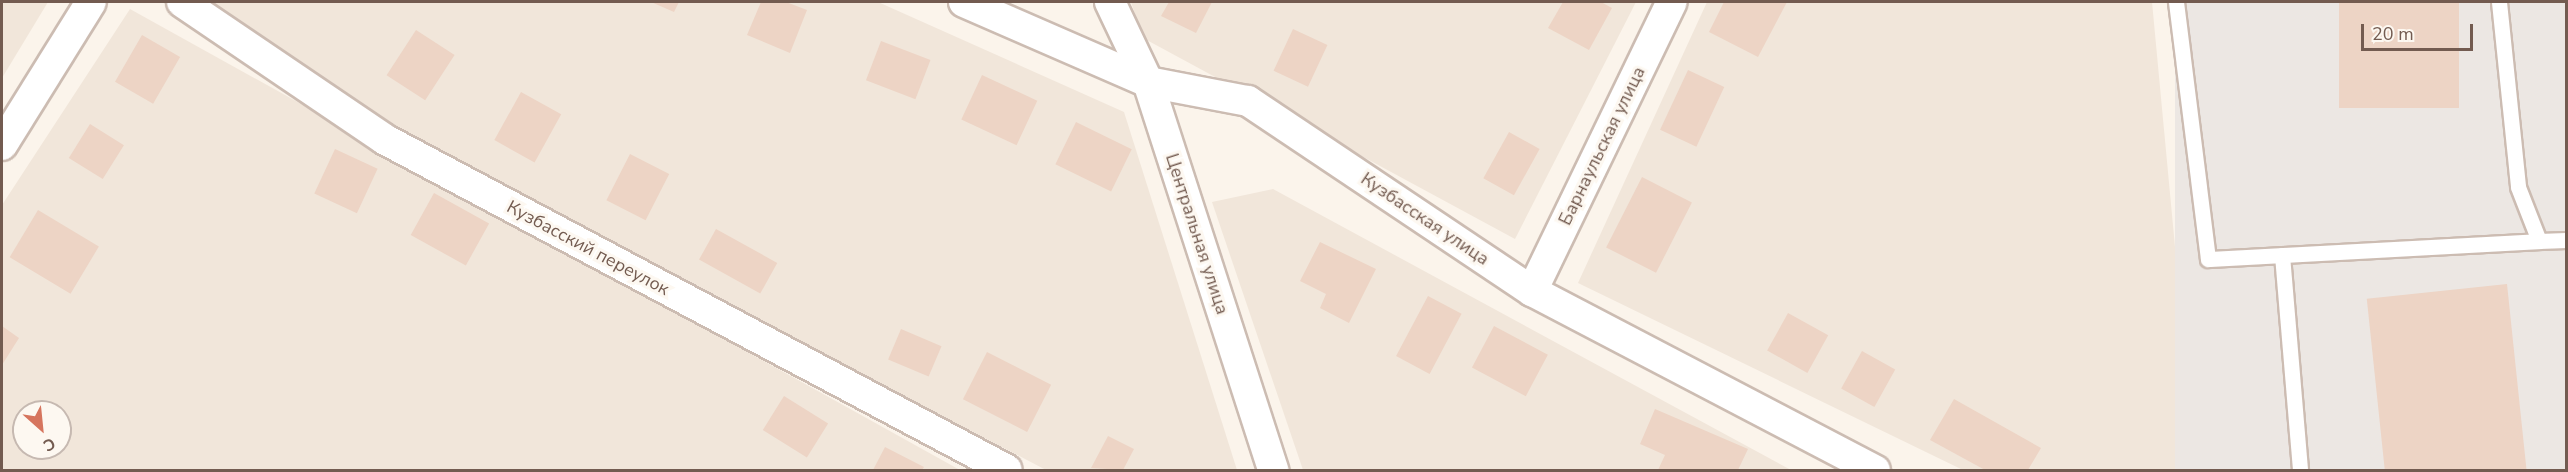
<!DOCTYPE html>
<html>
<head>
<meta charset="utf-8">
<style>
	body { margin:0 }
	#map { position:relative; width:2568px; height:472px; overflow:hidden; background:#fbf4eb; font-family:"Nunito Sans",sans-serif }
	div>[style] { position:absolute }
	.residential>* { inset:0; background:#f1e6da }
	.industrial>* { inset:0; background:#ece7e3; transform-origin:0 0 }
	.building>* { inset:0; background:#edd4c5; transform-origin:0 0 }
	.roads { filter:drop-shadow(2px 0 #ccbcb2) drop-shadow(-2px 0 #ccbcb2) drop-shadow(0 2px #ccbcb2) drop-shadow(0 -2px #ccbcb2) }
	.lane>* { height:15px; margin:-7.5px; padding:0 7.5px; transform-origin:7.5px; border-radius:7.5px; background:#fff }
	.street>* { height:30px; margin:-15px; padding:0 15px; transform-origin:15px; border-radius:15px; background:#fff }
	span { translate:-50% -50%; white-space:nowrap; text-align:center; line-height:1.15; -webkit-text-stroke:6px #fdf8f1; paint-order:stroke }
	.street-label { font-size:18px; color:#735b50 }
	.frame { position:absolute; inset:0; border:3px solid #735b50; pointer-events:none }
	.north { position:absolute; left:12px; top:400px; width:60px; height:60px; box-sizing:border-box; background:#fdf8f1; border:2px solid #c6b9b1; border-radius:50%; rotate:153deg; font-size:16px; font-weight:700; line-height:24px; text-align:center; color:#735b50 }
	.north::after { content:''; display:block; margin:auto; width:21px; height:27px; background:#d6755e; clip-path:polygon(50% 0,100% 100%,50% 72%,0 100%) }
	.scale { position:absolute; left:2361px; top:24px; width:112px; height:27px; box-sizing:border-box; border:3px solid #735b50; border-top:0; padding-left:8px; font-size:18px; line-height:21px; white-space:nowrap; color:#735b50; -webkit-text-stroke:4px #fdf8f1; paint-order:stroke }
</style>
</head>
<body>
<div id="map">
	<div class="residential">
		<i style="clip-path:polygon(2px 2px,48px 2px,2px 78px)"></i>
		<i style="clip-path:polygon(211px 2px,878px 2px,1124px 112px,1237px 470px,1046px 470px,428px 148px)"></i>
		<i style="clip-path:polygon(1131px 2px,1636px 2px,1515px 239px,1143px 38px)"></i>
		<i style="clip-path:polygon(1707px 2px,2152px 2px,2196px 470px,1963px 470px,1578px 283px)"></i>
		<i style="clip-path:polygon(evenodd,130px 9px,960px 470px,2px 470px,2px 205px,130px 9px,24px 412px,60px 412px,60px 448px,24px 448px,24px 412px)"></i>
		<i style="clip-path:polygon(1273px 189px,1791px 470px,1303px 470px,1212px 202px)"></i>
	</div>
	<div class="industrial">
		<i style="left:2175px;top:2px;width:391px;height:470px"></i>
	</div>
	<div class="building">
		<i style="clip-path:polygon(651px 2px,679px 2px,674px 12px)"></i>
		<i style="clip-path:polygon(761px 2px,786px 2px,807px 10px,790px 53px,747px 35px)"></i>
		<i style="clip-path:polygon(1169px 2px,1212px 2px,1196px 33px,1161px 16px)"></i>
		<i style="clip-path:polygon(1563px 2px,1601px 2px,1612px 8px,1589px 50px,1548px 28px)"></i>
		<i style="clip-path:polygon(1724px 2px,1787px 2px,1758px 57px,1709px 32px)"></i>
		<i style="left:2339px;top:2px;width:120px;height:106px"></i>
		<i style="left:1293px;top:29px;width:38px;height:46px;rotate:25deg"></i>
		<i style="left:416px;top:30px;width:46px;height:54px;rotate:33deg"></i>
		<i style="left:142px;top:35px;width:44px;height:54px;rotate:30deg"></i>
		<i style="left:881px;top:41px;width:53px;height:42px;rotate:21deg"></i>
		<i style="left:1688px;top:70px;width:40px;height:66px;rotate:25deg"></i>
		<i style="left:982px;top:75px;width:61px;height:49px;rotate:25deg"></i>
		<i style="left:521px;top:92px;width:46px;height:55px;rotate:29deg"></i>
		<i style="left:1076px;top:122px;width:62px;height:47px;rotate:26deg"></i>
		<i style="left:90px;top:124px;width:40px;height:40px;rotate:32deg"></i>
		<i style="left:1509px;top:132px;width:35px;height:53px;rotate:29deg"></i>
		<i style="left:335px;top:149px;width:47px;height:49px;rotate:25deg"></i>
		<i style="left:630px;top:154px;width:44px;height:52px;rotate:27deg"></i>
		<i style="left:1642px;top:177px;width:56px;height:79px;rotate:27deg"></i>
		<i style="left:434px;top:193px;width:63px;height:48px;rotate:29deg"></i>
		<i style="left:38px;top:210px;width:71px;height:55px;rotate:31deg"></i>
		<i style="left:716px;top:229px;width:70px;height:35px;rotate:29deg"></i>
		<i style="clip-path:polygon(1320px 242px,1376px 269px,1349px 323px,1320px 308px,1326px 294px,1300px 281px)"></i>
		<i style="left:2507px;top:284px;width:187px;height:141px;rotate:84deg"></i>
		<i style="left:1428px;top:296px;width:38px;height:68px;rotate:28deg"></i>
		<i style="left:1788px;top:313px;width:46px;height:43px;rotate:29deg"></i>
		<i style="clip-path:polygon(2px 326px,19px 338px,2px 365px)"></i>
		<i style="left:1494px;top:326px;width:61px;height:47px;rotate:28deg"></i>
		<i style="left:901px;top:329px;width:44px;height:33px;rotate:23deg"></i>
		<i style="left:1862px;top:351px;width:38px;height:43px;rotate:29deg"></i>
		<i style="left:987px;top:352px;width:72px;height:53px;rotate:27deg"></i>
		<i style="left:784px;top:396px;width:52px;height:40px;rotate:32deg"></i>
		<i style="clip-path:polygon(1954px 399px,2041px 448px,2028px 470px,1985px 470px,1930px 440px)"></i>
		<i style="clip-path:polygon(1655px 409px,1748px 449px,1738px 470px,1658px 470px,1665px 455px,1640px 444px)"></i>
		<i style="clip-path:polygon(1108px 436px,1134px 449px,1123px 470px,1091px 468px)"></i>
		<i style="clip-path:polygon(885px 447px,924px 467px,922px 470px,873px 470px)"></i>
	</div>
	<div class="roads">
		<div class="lane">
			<i style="left:2176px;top:2px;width:259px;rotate:82.9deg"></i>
			<i style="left:2208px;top:259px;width:331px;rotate:-3.1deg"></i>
			<i style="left:2499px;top:2px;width:186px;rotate:84.1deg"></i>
			<i style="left:2518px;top:187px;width:58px;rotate:68.7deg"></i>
			<i style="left:2539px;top:241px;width:27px;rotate:-2deg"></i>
			<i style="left:2282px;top:255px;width:216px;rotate:85.2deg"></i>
		</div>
		<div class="street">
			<i style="left:182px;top:2px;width:244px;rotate:34.1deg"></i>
			<i style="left:384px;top:139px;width:705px;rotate:27.98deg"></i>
			<i style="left:964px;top:2px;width:201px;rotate:23.5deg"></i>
			<i style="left:1148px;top:82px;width:102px;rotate:10.8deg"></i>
			<i style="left:1248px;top:101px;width:342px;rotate:33.8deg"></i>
			<i style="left:1532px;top:291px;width:387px;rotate:27.6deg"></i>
			<i style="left:1110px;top:2px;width:89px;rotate:64.6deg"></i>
			<i style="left:1148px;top:82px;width:408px;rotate:72.1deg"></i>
			<i style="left:2px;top:145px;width:168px;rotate:-58.1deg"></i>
			<i style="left:1532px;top:291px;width:321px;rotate:-64.2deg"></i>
		</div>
	</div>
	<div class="street-label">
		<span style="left:1602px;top:146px;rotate:-64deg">Барнаульская улица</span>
		<span style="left:1425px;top:219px;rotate:34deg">Кузбасская улица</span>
		<span style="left:1197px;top:234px;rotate:72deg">Центральная улица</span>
		<span style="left:588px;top:248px;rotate:28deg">Кузбасский переулок</span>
	</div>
	<div class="frame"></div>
	<div class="north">С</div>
	<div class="scale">20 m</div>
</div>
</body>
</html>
